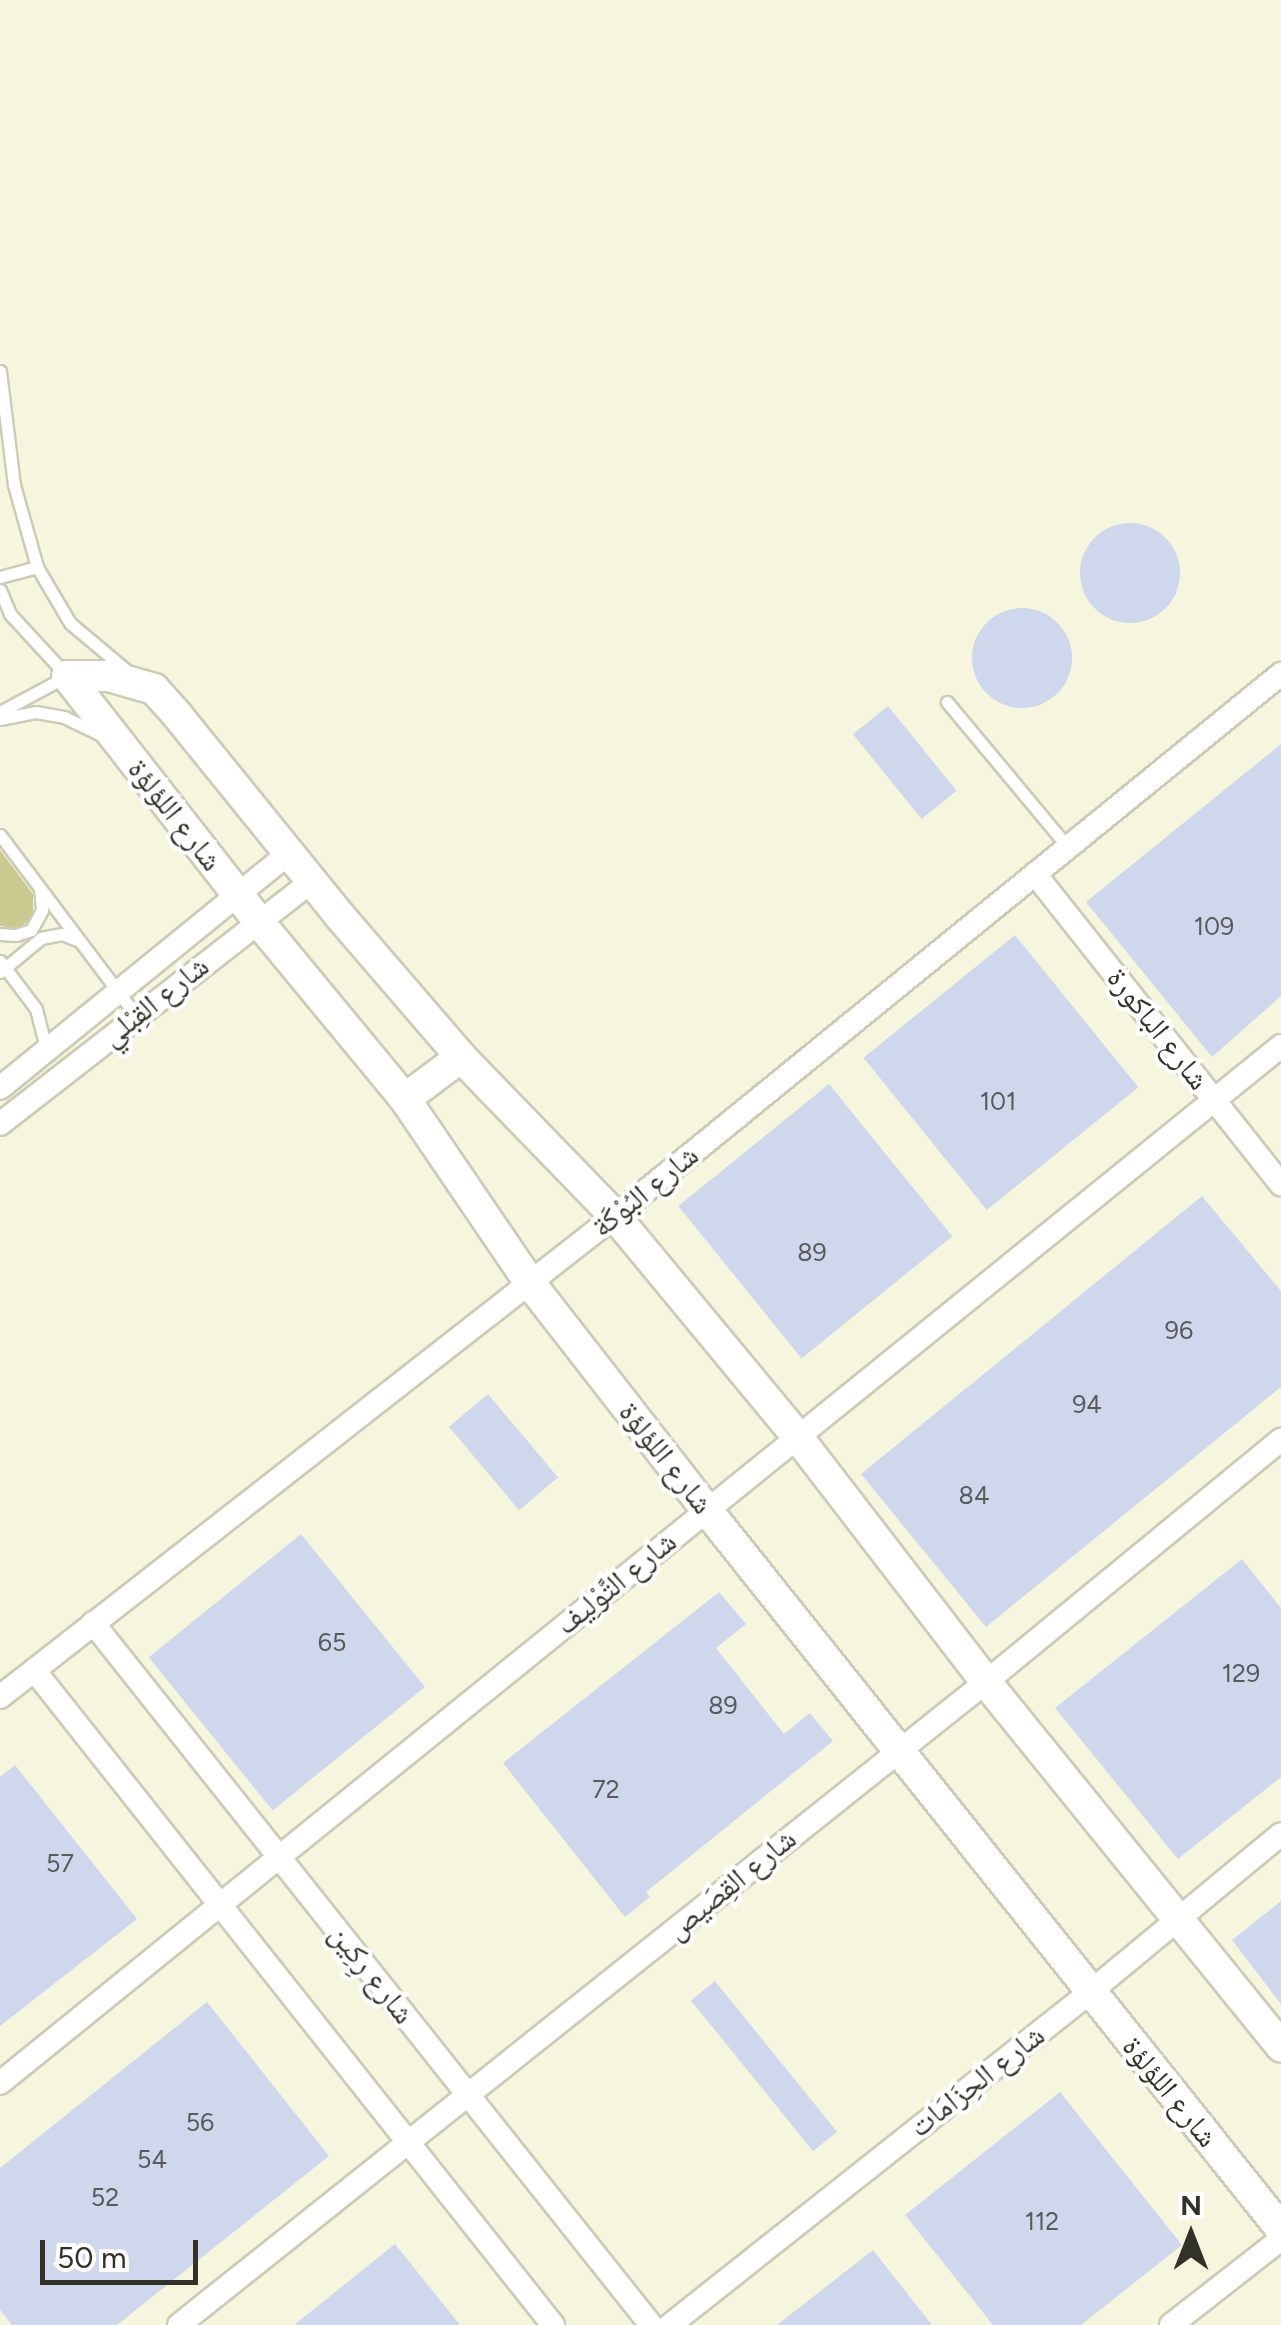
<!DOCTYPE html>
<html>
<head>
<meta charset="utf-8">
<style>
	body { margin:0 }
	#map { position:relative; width:1281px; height:2325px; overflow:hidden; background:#f6f6df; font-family:Figtree,"Noto Naskh Arabic",sans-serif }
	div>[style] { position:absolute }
	.green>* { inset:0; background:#caca90 }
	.building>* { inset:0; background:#cfd7ec; transform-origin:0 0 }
	.round { border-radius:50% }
	.roads { filter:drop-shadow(2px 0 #ccccb6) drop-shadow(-2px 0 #ccccb6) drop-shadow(0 2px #ccccb6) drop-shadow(0 -2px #ccccb6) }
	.lane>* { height:11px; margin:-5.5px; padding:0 5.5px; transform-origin:5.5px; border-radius:5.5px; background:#fff }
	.street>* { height:22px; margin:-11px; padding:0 11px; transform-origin:11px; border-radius:11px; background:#fff }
	.secondary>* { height:30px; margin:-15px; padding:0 15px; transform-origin:15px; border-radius:15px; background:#fff }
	span { translate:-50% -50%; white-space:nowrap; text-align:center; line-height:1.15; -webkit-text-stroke:8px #fff; paint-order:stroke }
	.number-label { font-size:25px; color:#595b5a }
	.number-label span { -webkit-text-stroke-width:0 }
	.street-label { font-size:30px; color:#323229 }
	.north { position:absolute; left:1141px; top:2185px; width:100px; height:100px; -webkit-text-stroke:8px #fff; paint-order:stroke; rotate:0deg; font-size:28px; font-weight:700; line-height:40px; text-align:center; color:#323229 }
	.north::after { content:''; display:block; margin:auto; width:35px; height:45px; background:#323229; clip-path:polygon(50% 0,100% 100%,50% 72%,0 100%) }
	.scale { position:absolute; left:40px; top:2240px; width:158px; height:45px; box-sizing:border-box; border:5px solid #323229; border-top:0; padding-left:12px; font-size:30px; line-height:35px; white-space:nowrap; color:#323229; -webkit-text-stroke:8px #fff; paint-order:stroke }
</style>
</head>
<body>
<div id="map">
	<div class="green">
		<i style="clip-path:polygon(0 850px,33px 894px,33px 916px,19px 929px,0 926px)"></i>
	</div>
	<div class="building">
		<i class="round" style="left:1080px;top:523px;width:100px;height:100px"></i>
		<i class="round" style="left:972px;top:608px;width:100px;height:100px"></i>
		<i style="left:888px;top:706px;width:109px;height:45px;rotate:51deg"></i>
		<i style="clip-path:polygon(1281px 744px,1281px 996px,1212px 1057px,1086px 902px)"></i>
		<i style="left:1015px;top:935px;width:196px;height:195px;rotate:51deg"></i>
		<i style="left:829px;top:1084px;width:196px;height:194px;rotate:51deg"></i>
		<i style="clip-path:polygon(1202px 1196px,1281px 1291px,1281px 1387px,986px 1627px,861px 1474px)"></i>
		<i style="left:488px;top:1394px;width:109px;height:51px;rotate:50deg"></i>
		<i style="left:301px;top:1534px;width:197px;height:196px;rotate:51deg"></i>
		<i style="clip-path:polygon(1242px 1559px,1281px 1608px,1281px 1777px,1178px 1859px,1055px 1708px)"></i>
		<i style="clip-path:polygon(719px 1592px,746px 1624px,716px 1648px,784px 1734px,810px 1713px,833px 1741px,646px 1892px,650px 1897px,625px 1917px,503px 1763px)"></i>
		<i style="clip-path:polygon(15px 1765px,137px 1919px,0 2026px,0 1777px)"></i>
		<i style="clip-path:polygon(1281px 1901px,1281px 2004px,1232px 1940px)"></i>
		<i style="left:715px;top:1981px;width:194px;height:31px;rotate:51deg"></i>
		<i style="clip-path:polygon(207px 2002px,329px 2156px,117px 2325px,12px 2325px,0 2310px,0 2168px)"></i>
		<i style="clip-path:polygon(1060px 2092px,1182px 2245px,1081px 2325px,993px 2325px,905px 2215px)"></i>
		<i style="clip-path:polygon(395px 2244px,460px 2325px,294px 2325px)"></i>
		<i style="clip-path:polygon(873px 2250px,932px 2325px,777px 2325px)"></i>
	</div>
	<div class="roads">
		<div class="lane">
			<i style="left:0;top:371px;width:115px;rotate:83deg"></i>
			<i style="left:14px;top:485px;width:85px;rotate:74.3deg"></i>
			<i style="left:37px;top:567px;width:65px;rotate:59.5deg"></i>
			<i style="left:70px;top:623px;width:73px;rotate:40deg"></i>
			<i style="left:0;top:577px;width:38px;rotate:-15deg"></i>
			<i style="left:0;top:590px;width:26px;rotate:67deg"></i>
			<i style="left:10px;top:614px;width:84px;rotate:47.4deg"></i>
			<i style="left:67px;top:676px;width:76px;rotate:151.8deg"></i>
			<i style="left:947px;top:702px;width:189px;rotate:50.2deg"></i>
			<i style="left:0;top:719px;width:37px;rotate:-11deg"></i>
			<i style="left:36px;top:712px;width:28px;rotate:10deg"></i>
			<i style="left:64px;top:717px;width:41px;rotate:25.9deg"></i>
			<i style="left:0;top:835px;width:224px;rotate:53deg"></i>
			<i style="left:0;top:934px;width:16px;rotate:4deg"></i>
			<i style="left:16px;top:935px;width:16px;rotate:-18deg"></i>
			<i style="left:31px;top:930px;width:23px;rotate:-61deg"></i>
			<i style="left:42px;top:910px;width:21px;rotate:-95deg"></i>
			<i style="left:0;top:961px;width:60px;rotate:53.1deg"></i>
			<i style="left:36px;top:1009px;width:40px;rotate:75.6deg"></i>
			<i style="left:0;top:972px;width:53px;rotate:-39.7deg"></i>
			<i style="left:41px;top:938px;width:21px;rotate:-11deg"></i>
			<i style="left:62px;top:934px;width:16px;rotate:22deg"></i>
		</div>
		<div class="street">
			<i style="left:1035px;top:874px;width:396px;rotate:51.6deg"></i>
			<i style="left:0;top:1088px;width:372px;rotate:-39.1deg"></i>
			<i style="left:0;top:1124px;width:395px;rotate:-37.9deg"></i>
			<i style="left:93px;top:1623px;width:897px;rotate:51.52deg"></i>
			<i style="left:34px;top:1670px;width:836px;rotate:51.61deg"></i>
			<i style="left:0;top:1697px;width:781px;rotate:-38.03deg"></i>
			<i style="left:615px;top:1216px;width:859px;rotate:-39.14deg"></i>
			<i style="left:0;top:2083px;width:1648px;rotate:-38.99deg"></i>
			<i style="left:179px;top:2325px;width:1032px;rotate:-38.55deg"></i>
			<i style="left:986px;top:1682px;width:382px;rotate:-39.4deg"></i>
			<i style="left:670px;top:2325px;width:535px;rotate:-38.39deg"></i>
			<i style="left:1089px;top:1993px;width:249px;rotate:-39.6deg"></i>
			<i style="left:1171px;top:2325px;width:140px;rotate:-38deg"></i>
		</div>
		<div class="secondary">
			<i style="left:67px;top:676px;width:312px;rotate:52deg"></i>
			<i style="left:259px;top:922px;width:229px;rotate:50.5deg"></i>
			<i style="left:405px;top:1099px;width:222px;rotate:55.8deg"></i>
			<i style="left:530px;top:1283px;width:286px;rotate:52.1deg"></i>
			<i style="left:706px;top:1509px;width:921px;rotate:51.39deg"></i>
			<i style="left:67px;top:676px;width:42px"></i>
			<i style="left:109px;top:676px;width:47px;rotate:16.1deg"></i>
			<i style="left:154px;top:689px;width:36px;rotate:48deg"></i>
			<i style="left:178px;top:716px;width:256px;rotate:51deg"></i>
			<i style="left:339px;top:915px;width:187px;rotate:49.3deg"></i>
			<i style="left:461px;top:1057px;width:221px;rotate:45.9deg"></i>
			<i style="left:615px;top:1216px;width:284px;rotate:50.4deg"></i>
			<i style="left:796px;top:1435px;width:312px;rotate:52.4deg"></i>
			<i style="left:986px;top:1682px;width:469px;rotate:51deg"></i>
			<i style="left:405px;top:1099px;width:70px;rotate:-36.9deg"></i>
		</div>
	</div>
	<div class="number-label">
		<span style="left:1214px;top:926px">109</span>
		<span style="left:998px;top:1101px">101</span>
		<span style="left:812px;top:1252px">89</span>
		<span style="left:1179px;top:1330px">96</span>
		<span style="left:1087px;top:1404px">94</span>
		<span style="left:974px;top:1495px">84</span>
		<span style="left:332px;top:1642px">65</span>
		<span style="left:1241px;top:1673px">129</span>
		<span style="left:723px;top:1705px">89</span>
		<span style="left:606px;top:1789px">72</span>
		<span style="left:60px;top:1863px">57</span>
		<span style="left:200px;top:2122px">56</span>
		<span style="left:152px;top:2159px">54</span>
		<span style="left:105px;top:2197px">52</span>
		<span style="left:1042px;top:2221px">112</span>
	</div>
	<div class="street-label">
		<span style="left:175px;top:815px;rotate:52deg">شارع اللؤلؤة</span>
		<span style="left:155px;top:1001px;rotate:-38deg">شارع القِبْلي</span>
		<span style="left:1158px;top:1029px;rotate:52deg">شارع الباكورة</span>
		<span style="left:645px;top:1191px;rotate:-39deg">شارع البُوْكَة</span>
		<span style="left:666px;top:1458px;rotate:52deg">شارع اللؤلؤة</span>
		<span style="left:616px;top:1583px;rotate:-39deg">شارع التَّوْلِيف</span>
		<span style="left:731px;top:1884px;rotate:-39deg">شارع القِصَيص</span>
		<span style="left:372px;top:1974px;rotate:52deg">شارع رِكِين</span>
		<span style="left:977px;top:2081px;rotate:-38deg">شارع الحِزَامَات</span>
		<span style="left:1170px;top:2092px;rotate:51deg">شارع اللؤلؤة</span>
	</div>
	<div class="north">N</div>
	<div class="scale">50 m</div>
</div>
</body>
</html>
